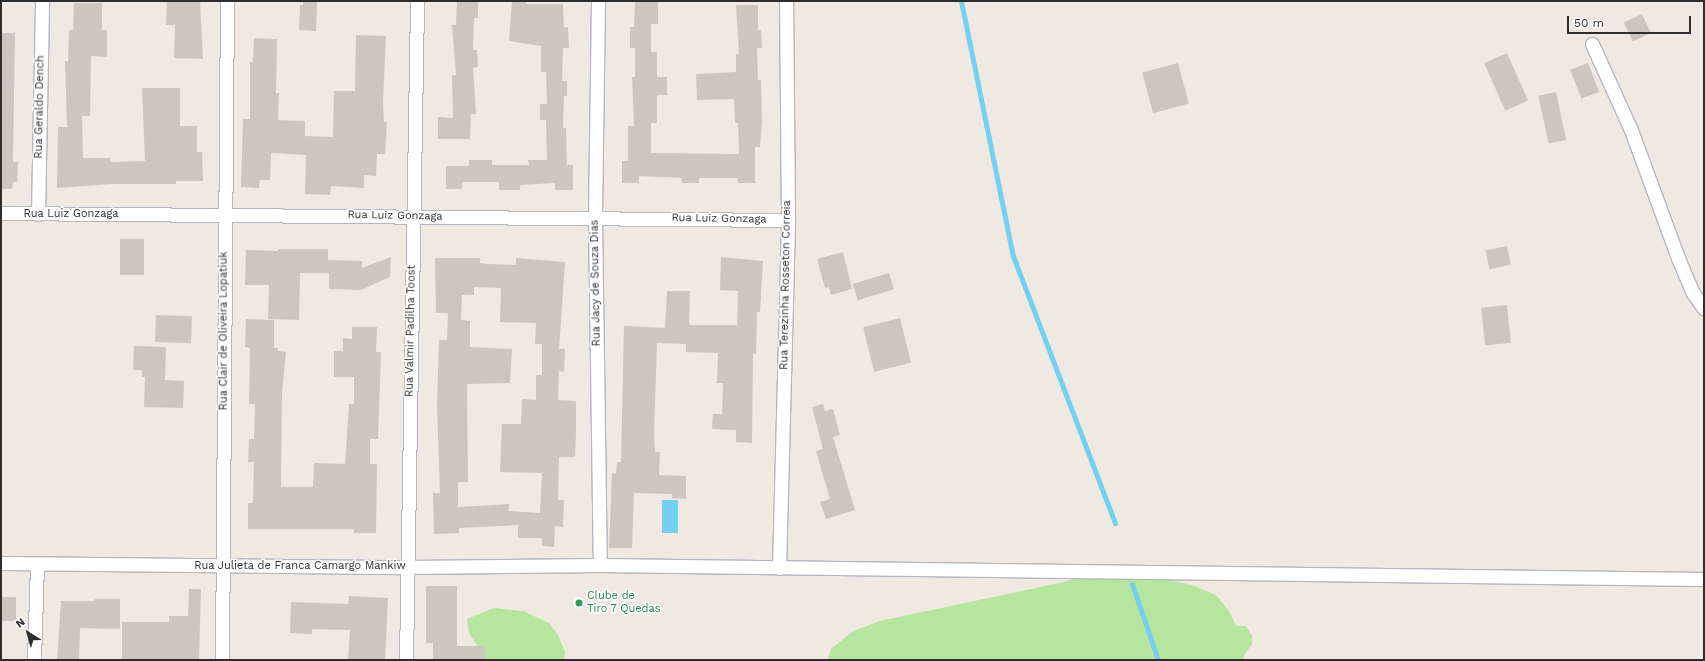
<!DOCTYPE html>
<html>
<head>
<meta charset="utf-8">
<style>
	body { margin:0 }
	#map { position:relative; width:1705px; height:661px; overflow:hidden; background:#efe9e1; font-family:"Work Sans",sans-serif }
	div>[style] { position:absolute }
	.green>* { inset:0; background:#b6e59e }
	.water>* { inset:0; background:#75cff0; transform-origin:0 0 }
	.stream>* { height:5px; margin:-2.5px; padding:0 2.5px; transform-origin:2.5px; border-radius:2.5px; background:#75cff0 }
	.building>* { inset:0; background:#cbc7bf; transform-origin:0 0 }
	.roads { filter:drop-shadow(1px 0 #b4b7c1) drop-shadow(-1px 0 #b4b7c1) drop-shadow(0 1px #b4b7c1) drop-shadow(0 -1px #b4b7c1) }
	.minor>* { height:13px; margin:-6.5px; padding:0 6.5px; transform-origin:6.5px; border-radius:6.5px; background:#fff }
	.dots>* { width:11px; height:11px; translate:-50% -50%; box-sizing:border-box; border:2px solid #fff; border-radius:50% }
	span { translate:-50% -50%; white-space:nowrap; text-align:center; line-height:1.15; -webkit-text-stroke:3px #fff; paint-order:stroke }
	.street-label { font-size:11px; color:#2e2e2e }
	.leisure-label { font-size:11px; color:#27864d }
	.left { translate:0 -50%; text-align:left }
	.frame { position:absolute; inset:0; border:2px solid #2e2e2e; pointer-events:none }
	.north { position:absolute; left:8px; top:613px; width:40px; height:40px; -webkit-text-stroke:3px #fff; paint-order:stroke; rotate:323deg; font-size:11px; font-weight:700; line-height:16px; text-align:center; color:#2e2e2e }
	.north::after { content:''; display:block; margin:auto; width:14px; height:18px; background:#2e2e2e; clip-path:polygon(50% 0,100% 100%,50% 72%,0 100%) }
	.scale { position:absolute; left:1567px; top:16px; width:124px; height:18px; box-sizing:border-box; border:2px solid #2e2e2e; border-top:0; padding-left:5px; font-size:12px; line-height:14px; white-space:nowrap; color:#2e2e2e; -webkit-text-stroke:3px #fff; paint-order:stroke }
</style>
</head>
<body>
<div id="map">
	<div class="green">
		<i style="clip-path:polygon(1085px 574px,1091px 578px,1121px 575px,1169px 580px,1192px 585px,1216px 595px,1229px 611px,1236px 626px,1246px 626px,1252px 636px,1252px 644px,1243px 657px,1245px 660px,828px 660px,831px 649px,853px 631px,880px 621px,1064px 582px)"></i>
		<i style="clip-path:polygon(494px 608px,523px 611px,549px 623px,558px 635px,565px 652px,564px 660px,484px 660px,484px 656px,469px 633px,467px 619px)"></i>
	</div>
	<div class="water">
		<i style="left:662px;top:500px;width:16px;height:33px"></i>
	</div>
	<div class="stream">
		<i style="left:961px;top:1px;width:260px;rotate:78.5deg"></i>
		<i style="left:1013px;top:256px;width:286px;rotate:69.1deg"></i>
		<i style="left:1132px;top:584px;width:80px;rotate:71.1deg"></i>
	</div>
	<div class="building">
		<i style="clip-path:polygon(167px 1px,200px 1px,203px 59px,174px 58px,175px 25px,166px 25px)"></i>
		<i style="clip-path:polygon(303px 1px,317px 1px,316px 31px,299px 30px,300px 5px,303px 5px)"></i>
		<i style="clip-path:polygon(457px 1px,478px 2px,478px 18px,474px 18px,473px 50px,477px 50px,478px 67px,473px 68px,476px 114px,471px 114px,470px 139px,438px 139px,438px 117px,453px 118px,452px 75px,456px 75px,452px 25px,456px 25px)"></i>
		<i style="clip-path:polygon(512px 1px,526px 1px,526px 4px,563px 4px,564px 28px,568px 27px,569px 48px,563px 48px,562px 81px,567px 81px,567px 96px,564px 96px,563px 128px,566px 128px,567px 165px,573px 165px,573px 190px,555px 190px,555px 183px,520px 185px,520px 190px,499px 190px,499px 182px,462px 182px,462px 189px,446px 189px,446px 166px,469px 166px,469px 160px,492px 160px,492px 165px,529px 165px,528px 160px,547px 160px,546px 120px,540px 120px,540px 104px,547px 104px,546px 72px,541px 72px,541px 46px,509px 41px)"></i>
		<i style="clip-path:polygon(635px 1px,658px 2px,658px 24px,651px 24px,651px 52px,657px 52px,657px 77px,667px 77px,667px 95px,657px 95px,657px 123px,651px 123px,651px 153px,739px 154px,738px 123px,735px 123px,734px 99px,697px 100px,696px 74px,736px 72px,736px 54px,739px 54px,736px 5px,758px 5px,758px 30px,761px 30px,762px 48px,757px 48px,758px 80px,761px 80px,762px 122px,760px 147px,755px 147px,755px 183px,738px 183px,738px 178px,699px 178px,699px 183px,682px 183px,682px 178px,639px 176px,639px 183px,622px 183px,622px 161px,628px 161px,628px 126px,634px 126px,632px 77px,635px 77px,635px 48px,630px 48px,630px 27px,634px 27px)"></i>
		<i style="clip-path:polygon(74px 3px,102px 3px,102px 30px,107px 30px,107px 57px,91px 56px,90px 116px,82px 116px,83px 158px,110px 158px,111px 162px,145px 161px,142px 88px,180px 88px,180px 126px,197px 126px,197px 152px,202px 152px,203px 181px,176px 181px,176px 184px,111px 184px,57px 188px,58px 127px,67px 127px,65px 61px,68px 61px,69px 30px,73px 30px)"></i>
		<i style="left:1642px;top:14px;width:21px;height:20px;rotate:65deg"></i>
		<i style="clip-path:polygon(1px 33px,15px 33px,13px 162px,18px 162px,17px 182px,13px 182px,12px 189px,1px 189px)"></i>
		<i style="clip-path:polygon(356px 35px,386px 36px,383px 101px,384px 122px,387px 122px,385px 154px,377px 154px,376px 176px,364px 175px,364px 188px,331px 186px,330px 195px,305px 194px,306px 155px,271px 153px,270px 180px,260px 180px,259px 188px,241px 187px,243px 119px,250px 119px,250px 62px,253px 62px,254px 38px,277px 39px,276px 93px,279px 93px,278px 120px,305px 121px,305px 136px,333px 137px,334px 91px,355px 91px)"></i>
		<i style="left:1507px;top:53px;width:52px;height:25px;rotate:66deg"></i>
		<i style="left:1178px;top:63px;width:42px;height:37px;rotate:75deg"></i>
		<i style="left:1588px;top:63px;width:31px;height:19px;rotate:69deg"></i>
		<i style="left:1556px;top:92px;width:49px;height:18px;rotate:78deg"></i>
		<i style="left:120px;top:239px;width:24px;height:36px"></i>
		<i style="left:1507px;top:246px;width:19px;height:22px;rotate:78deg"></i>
		<i style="clip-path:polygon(278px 249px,328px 249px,328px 260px,362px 261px,362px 268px,391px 257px,390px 277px,361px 290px,329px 289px,329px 273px,300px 273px,299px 320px,268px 319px,269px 285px,245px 285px,246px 250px,278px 251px)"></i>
		<i style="clip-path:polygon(843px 252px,852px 289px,831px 295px,829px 287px,825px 288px,817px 259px)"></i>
		<i style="clip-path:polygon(721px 257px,763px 261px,760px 312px,757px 312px,756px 354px,753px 354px,752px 443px,736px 442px,736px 430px,712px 429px,713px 414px,722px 414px,723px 383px,717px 383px,718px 353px,686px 352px,686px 344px,657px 343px,654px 434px,655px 452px,660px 452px,659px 475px,686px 476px,686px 499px,672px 498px,672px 494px,634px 493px,632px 548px,609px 548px,612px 473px,616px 474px,617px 462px,621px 462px,624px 326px,665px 328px,667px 291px,690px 291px,689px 325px,737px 325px,738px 291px,720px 290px)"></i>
		<i style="clip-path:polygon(evenodd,435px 258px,480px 258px,480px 263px,488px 264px,516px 265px,516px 258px,565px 262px,559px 349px,565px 349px,564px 372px,559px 371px,558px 400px,576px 401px,576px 434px,575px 457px,559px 457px,558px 500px,564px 500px,563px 527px,555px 526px,554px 547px,542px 546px,542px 538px,518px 538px,518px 525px,459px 528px,459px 533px,434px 534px,433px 493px,440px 493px,437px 406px,439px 340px,447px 340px,448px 313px,436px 313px,435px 258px,474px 287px,501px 288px,500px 322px,536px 323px,535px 344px,542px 344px,542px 375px,536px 375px,536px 400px,522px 399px,521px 424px,502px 424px,500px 472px,542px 473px,540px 513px,509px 511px,509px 504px,458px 507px,458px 482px,468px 482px,467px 384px,510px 383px,512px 349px,470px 347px,470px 321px,461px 320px,462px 295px,474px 295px,474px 287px)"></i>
		<i style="left:889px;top:273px;width:17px;height:38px;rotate:73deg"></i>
		<i style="left:1507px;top:305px;width:38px;height:26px;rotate:84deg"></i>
		<i style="left:156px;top:315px;width:36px;height:27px;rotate:2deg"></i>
		<i style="left:900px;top:318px;width:46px;height:38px;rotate:76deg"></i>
		<i style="clip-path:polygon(246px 319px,274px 320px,274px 348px,278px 348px,278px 351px,286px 352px,282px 393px,281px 487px,313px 487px,314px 463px,345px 464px,349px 404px,354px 404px,354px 377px,334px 377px,334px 351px,343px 351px,343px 338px,352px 339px,352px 327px,377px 327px,376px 352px,381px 352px,378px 439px,370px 439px,370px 464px,377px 464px,376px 533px,354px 533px,354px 529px,248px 529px,248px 503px,253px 503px,254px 462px,248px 462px,249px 439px,254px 439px,255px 404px,249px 404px,250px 348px,245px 347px)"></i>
		<i style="clip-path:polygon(134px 346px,166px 347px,165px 380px,184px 381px,183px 408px,144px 407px,145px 377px,142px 377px,142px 370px,133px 370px)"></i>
		<i style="clip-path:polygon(823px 404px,825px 411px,833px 409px,840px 435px,833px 437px,855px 510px,826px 519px,820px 502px,830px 499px,816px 451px,823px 449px,812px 407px)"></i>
		<i style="clip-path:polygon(426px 586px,457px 586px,457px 646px,485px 646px,485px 660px,433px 660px,433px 643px,426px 643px)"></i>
		<i style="clip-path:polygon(189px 589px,201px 589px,199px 660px,122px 660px,122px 622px,169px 622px,169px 616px,188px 616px)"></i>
		<i style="clip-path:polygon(349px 596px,388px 598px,385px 660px,348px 660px,350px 630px,312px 629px,312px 634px,290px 633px,291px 602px,348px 604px)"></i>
		<i style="left:1px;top:597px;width:15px;height:24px"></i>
		<i style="clip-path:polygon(95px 599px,120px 599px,120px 629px,80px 628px,79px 660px,57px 660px,61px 601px,95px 601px)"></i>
	</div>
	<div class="roads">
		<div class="minor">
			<i style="left:598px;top:1px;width:217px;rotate:90.8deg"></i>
			<i style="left:595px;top:218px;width:347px;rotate:89.2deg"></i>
			<i style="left:1592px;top:44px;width:94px;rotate:65.6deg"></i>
			<i style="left:1631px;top:130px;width:136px;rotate:69.8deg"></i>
			<i style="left:1678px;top:258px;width:38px;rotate:67deg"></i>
			<i style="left:1693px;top:293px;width:19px;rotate:55deg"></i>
			<i style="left:1px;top:213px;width:787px;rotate:0.51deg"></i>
			<i style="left:38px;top:214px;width:213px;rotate:-88.9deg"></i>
			<i style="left:1px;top:563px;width:405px;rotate:0.6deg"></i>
			<i style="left:406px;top:567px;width:194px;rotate:-0.6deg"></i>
			<i style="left:600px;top:565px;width:1104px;rotate:0.73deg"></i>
			<i style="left:779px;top:568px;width:348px;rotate:-88.5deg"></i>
			<i style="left:788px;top:220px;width:219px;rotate:-90.5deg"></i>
			<i style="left:34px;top:660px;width:96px;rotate:-88.2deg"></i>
			<i style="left:222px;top:660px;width:659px;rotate:-89.57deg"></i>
			<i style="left:406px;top:660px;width:659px;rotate:-89.04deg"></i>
		</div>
	</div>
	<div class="dots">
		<i style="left:579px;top:603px;background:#2e9e5b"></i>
	</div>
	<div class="street-label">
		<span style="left:40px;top:107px;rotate:-89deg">Rua Geraldo Dench</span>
		<span style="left:71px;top:214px">Rua Luiz Gonzaga</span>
		<span style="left:395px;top:216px;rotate:1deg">Rua Luiz Gonzaga</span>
		<span style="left:719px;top:219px;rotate:1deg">Rua Luiz Gonzaga</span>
		<span style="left:596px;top:283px;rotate:-91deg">Rua Jacy de Souza Dias</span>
		<span style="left:786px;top:285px;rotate:-89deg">Rua Terezinha Rosseton Correia</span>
		<span style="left:224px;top:331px;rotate:-90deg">Rua Clair de Oliveira Lopatiuk</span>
		<span style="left:411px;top:331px;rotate:-89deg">Rua Valmir Padilha Toost</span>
		<span style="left:300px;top:566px">Rua Julieta de Franca Camargo Mankiw</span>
	</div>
	<div class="leisure-label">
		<span class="left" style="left:587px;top:603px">Clube de<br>Tiro 7 Quedas</span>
	</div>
	<div class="frame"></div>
	<div class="north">N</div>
	<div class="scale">50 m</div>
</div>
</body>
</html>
